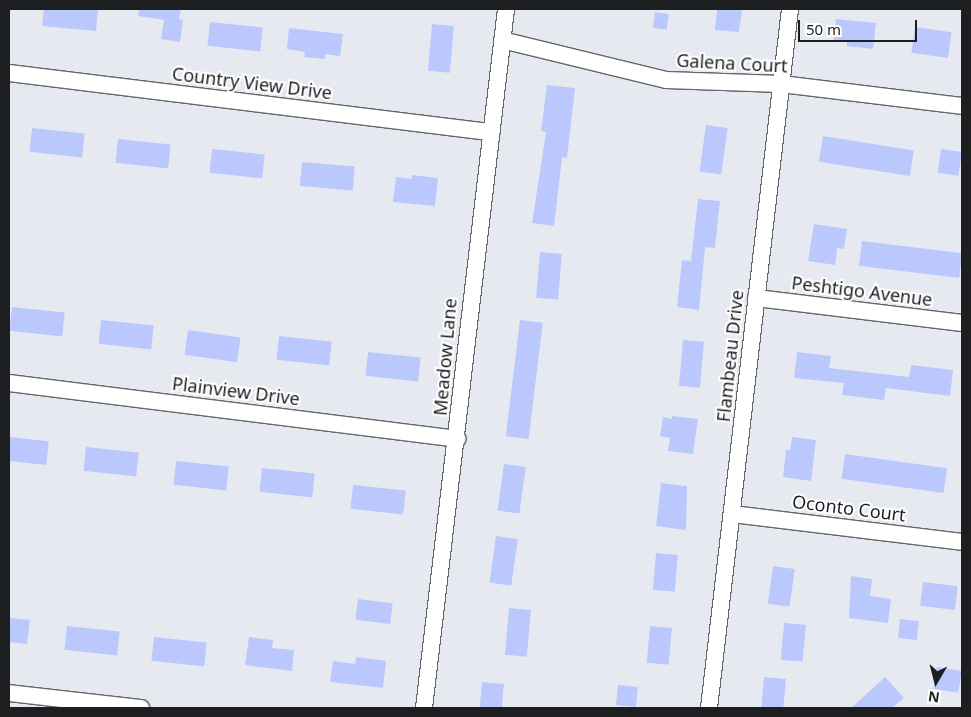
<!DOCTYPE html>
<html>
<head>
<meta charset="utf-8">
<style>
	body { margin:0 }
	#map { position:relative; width:971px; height:717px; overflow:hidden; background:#e6eaf0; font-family:"Noto Sans",sans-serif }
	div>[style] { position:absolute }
	.building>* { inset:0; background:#bbc8fe; transform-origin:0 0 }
	.roads { filter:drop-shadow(1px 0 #62656a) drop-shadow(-1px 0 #62656a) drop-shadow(0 1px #62656a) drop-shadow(0 -1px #62656a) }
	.minor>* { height:16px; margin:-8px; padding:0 8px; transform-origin:8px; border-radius:8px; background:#fff }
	span { translate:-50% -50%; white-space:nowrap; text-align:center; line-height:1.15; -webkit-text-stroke:4px #fff; paint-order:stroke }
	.street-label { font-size:18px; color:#1d1e20 }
	.frame { position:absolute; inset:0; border:10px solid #1d1e20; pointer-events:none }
	.north { position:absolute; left:911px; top:657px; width:50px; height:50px; -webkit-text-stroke:4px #fff; paint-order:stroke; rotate:188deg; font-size:14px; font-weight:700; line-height:20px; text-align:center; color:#1d1e20 }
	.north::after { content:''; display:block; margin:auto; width:18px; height:22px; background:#1d1e20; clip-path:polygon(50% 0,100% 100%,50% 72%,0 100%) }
	.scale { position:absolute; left:798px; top:20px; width:119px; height:22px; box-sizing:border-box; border:2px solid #1d1e20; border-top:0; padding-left:6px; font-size:15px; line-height:18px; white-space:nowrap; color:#1d1e20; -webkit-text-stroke:4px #fff; paint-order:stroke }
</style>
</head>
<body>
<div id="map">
	<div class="building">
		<i style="clip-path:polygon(44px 9px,98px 9px,96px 31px,42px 26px)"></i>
		<i style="clip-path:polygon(139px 9px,181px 9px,179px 19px,183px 20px,180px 42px,161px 39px,164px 20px,138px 16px)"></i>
		<i style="clip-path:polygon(717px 9px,742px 9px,739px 32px,715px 30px)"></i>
		<i style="left:655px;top:12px;width:14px;height:16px;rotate:8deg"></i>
		<i style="clip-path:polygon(836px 19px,876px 23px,873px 49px,847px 46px,847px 42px,834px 40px)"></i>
		<i style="left:210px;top:22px;width:53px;height:24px;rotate:6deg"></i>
		<i style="left:432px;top:24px;width:22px;height:47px;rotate:5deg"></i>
		<i style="left:915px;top:27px;width:37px;height:26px;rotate:8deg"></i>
		<i style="clip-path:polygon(289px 28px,343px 34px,340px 56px,325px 54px,325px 59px,304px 57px,305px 52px,287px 49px)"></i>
		<i style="clip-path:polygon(547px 85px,575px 88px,567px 158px,562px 157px,554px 226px,532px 223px,546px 132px,541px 131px)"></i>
		<i style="left:706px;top:125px;width:22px;height:47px;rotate:8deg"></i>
		<i style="left:32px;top:128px;width:53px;height:24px;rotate:6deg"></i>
		<i style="left:823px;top:136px;width:92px;height:26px;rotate:9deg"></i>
		<i style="left:118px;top:139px;width:53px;height:24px;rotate:6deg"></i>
		<i style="left:212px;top:149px;width:53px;height:24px;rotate:6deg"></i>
		<i style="left:941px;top:149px;width:21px;height:24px;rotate:8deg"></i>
		<i style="left:302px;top:162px;width:53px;height:24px;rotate:5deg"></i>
		<i style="clip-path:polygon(412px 175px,438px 178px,435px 206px,393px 202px,396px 177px,412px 179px)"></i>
		<i style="clip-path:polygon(698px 199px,720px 201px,715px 248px,705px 247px,699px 310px,677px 307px,682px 260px,691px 261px)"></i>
		<i style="clip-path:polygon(814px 224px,847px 229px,844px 249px,837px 248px,835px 265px,808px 261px)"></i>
		<i style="left:862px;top:241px;width:101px;height:25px;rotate:7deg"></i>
		<i style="left:540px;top:252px;width:22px;height:46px;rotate:5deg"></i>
		<i style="left:12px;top:307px;width:53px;height:24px;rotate:6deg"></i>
		<i style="left:101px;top:320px;width:53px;height:24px;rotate:6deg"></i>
		<i style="left:520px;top:320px;width:23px;height:117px;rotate:7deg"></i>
		<i style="left:188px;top:330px;width:53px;height:25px;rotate:8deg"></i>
		<i style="left:279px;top:336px;width:53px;height:24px;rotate:6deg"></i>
		<i style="left:683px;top:340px;width:21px;height:46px;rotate:5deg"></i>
		<i style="left:368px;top:352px;width:53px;height:24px;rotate:6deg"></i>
		<i style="clip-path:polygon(797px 352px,831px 356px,829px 368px,909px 377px,911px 365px,953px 370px,950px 396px,886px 388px,884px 400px,842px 395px,844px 383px,794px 378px)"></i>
		<i style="clip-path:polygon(672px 416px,698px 419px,693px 454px,668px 451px,670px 438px,660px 436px,663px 417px,672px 419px)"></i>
		<i style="left:9px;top:437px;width:40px;height:24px;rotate:6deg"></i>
		<i style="clip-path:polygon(792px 437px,816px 440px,811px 481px,783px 477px,786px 450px,790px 450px)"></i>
		<i style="left:86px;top:447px;width:53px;height:24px;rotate:6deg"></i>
		<i style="left:845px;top:454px;width:103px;height:25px;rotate:8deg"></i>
		<i style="left:176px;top:461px;width:53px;height:24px;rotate:6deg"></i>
		<i style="left:504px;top:464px;width:22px;height:47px;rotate:8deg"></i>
		<i style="left:262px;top:468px;width:53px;height:24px;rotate:6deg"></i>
		<i style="clip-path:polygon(661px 483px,687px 486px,686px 530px,656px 526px)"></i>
		<i style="left:353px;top:485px;width:53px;height:24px;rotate:6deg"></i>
		<i style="left:496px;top:536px;width:22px;height:47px;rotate:8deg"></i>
		<i style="left:656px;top:553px;width:22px;height:37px;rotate:5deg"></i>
		<i style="left:773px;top:566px;width:22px;height:38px;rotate:8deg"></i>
		<i style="clip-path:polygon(851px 576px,872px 579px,870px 596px,891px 599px,888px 623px,849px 618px)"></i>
		<i style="left:923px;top:582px;width:35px;height:24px;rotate:7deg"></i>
		<i style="left:358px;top:599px;width:35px;height:21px;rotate:7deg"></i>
		<i style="left:509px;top:608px;width:22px;height:47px;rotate:5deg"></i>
		<i style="clip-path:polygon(9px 618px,30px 620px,27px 644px,9px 642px)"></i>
		<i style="left:900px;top:619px;width:19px;height:19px;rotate:6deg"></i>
		<i style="left:784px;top:623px;width:22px;height:37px;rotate:5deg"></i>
		<i style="left:67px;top:626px;width:53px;height:24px;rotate:6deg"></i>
		<i style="left:650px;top:626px;width:22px;height:37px;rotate:5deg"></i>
		<i style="left:154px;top:637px;width:53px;height:24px;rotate:6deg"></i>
		<i style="clip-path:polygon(249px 637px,273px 640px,272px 648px,294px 650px,292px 671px,245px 665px)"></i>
		<i style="clip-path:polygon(356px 657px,386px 661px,383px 688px,330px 682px,333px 661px,355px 664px)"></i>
		<i style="left:937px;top:667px;width:25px;height:22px;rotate:9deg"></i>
		<i style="left:764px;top:677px;width:22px;height:31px;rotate:5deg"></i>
		<i style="clip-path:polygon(885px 677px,904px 698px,892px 708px,851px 708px)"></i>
		<i style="left:482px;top:682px;width:22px;height:26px;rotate:5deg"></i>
		<i style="left:618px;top:685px;width:20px;height:20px;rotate:6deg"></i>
	</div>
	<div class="roads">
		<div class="minor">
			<i style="left:502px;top:40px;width:169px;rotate:13.7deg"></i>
			<i style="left:666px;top:80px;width:115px;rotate:2deg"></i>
			<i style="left:781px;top:84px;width:182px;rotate:6.9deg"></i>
			<i style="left:9px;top:73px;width:486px;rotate:7deg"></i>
			<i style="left:756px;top:298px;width:208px;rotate:6.9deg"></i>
			<i style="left:9px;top:383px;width:452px;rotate:7.1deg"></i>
			<i style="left:732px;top:514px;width:232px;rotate:6.9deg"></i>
			<i style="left:9px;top:693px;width:133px;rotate:6.5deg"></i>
			<i style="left:424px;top:708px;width:704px;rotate:-83.31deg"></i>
			<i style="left:709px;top:708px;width:704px;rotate:-83.39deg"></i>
		</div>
	</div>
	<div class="street-label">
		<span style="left:732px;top:63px;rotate:3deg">Galena Court</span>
		<span style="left:252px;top:83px;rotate:7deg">Country View Drive</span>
		<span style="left:862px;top:291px;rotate:7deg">Peshtigo Avenue</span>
		<span style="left:730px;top:356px;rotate:-84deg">Flambeau Drive</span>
		<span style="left:445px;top:357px;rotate:-85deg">Meadow Lane</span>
		<span style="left:236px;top:391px;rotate:7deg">Plainview Drive</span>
		<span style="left:849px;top:508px;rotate:7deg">Oconto Court</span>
	</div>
	<div class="frame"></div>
	<div class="north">N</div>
	<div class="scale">50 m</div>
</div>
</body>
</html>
